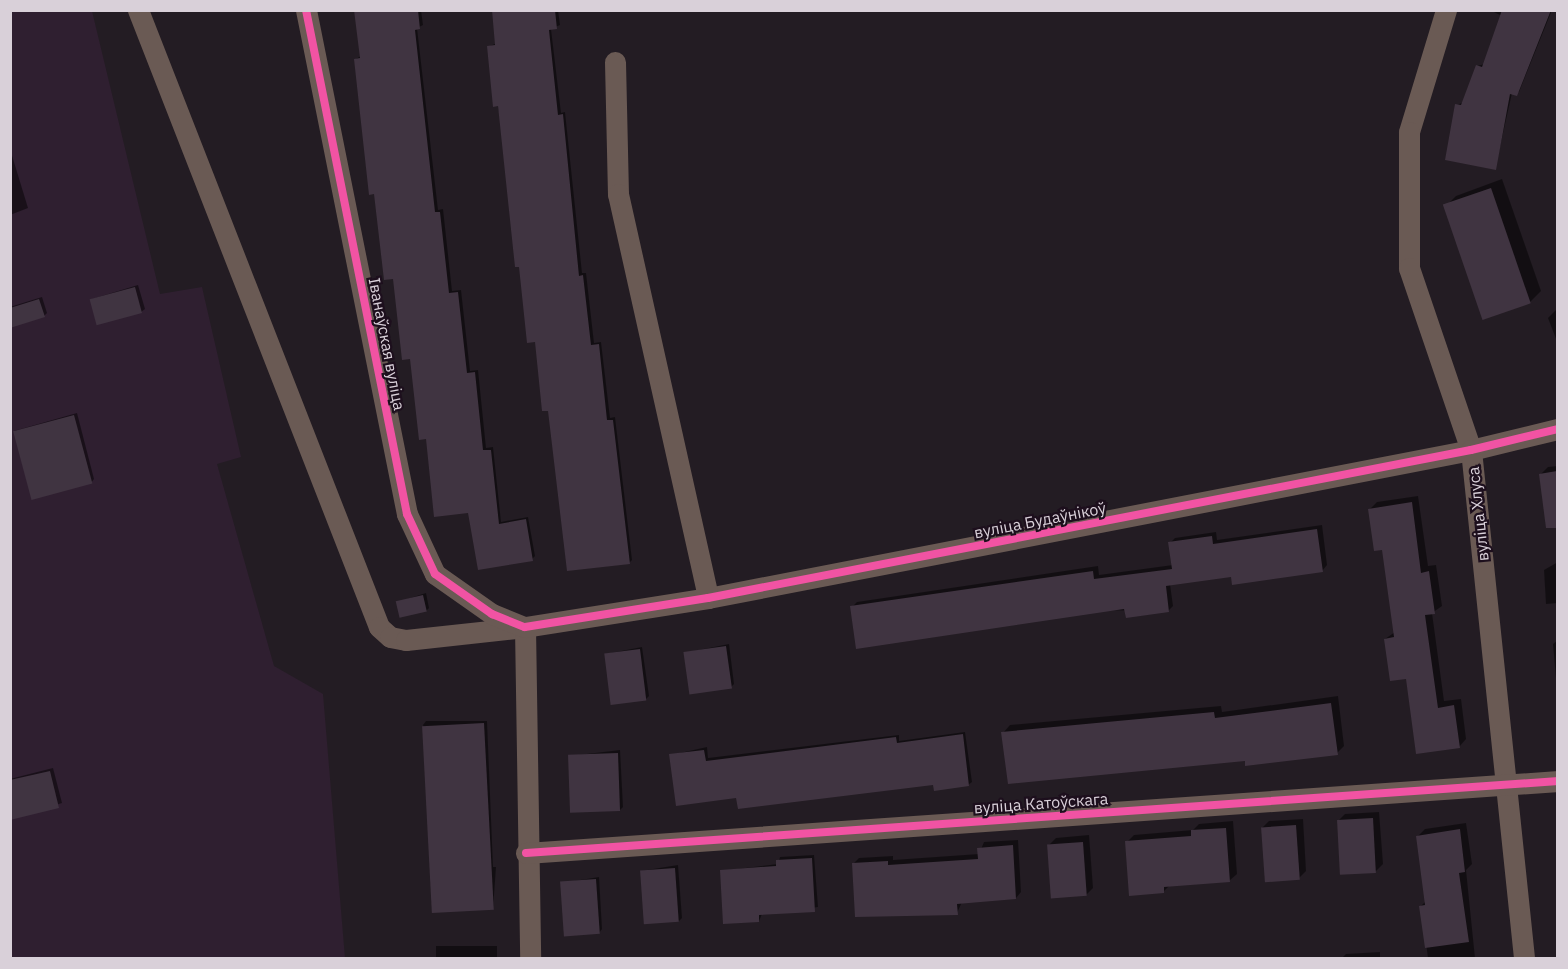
<!DOCTYPE html>
<html>
<head>
<meta charset="utf-8">
<style>
	body { margin:0 }
	#map { position:relative; width:1568px; height:969px; overflow:hidden; background:#231c23; font-family:"IBM Plex Sans",sans-serif }
	div>[style] { position:absolute }
	.built>* { inset:0; background:#2f1f30 }
	.shadow>* { inset:0; background:#0007; transform-origin:0 0 }
	.building>* { inset:0; background:#403441; transform-origin:0 0 }
	.street>* { height:21px; margin:-10.5px; padding:0 10.5px; transform-origin:10.5px; border-radius:10.5px; background:#6a5a54 }
	.cycleway>* { height:8px; margin:-4px; padding:0 4px; transform-origin:4px; border-radius:4px; background:#f153a3 }
	span { translate:-50% -50%; white-space:nowrap; text-align:center; line-height:1.15; -webkit-text-stroke:4.5px #1d0f1d; paint-order:stroke }
	.street-label { font-size:16px; color:#d9d0d9 }
	.frame { position:absolute; inset:0; border:12px solid #d9d0d9; pointer-events:none }
</style>
</head>
<body>
<div id="map">
	<div class="built">
		<i style="clip-path:polygon(10px 11px,92px 11px,160px 294px,202px 287px,241px 457px,217px 464px,274px 666px,323px 694px,345px 958px,11px 958px)"></i>
	</div>
	<div class="shadow">
		<i style="clip-path:polygon(356px 10px,421px 10px,423px 25px,417px 28px,438px 210px,443px 209px,452px 291px,461px 290px,470px 371px,478px 370px,486px 448px,493px 447px,501px 522px,528px 517px,535px 556px,532px 559px,470px 512px,411px 357px,376px 192px,356px 59px,361px 56px)"></i>
		<i style="clip-path:polygon(493px 10px,558px 10px,560px 25px,551px 29px,561px 113px,565px 112px,582px 273px,586px 273px,594px 343px,601px 342px,610px 418px,615px 417px,632px 560px,629px 563px,549px 409px,488px 47px,497px 43px)"></i>
		<i style="clip-path:polygon(1490px 10px,1552px 10px,1519px 92px,1512px 93px,1495px 169px,1457px 105px,1464px 102px,1477px 66px,1485px 64px,1502px 16px)"></i>
		<i style="clip-path:polygon(10px 149px,28px 208px,10px 215px)"></i>
		<i style="clip-path:polygon(1502px 179px,1541px 291px,1530px 302px,1445px 207px,1456px 196px)"></i>
		<i style="clip-path:polygon(138px 285px,145px 309px,141px 312px,92px 299px)"></i>
		<i style="clip-path:polygon(42px 297px,47px 313px,44px 316px,10px 326px,10px 307px)"></i>
		<i style="clip-path:polygon(1558px 308px,1558px 344px,1548px 318px)"></i>
		<i style="clip-path:polygon(77px 413px,94px 479px,91px 483px,14px 431px)"></i>
		<i style="clip-path:polygon(1558px 466px,1558px 513px,1545px 514px,1541px 474px,1548px 467px)"></i>
		<i style="clip-path:polygon(1418px 496px,1428px 566px,1436px 565px,1442px 606px,1432px 613px,1444px 701px,1461px 699px,1466px 739px,1459px 747px,1408px 677px,1385px 639px,1395px 632px,1383px 548px,1370px 509px,1377px 502px)"></i>
		<i style="clip-path:polygon(1322px 525px,1327px 565px,1322px 571px,1232px 575px,1170px 584px,1173px 606px,1168px 611px,852px 607px,857px 602px,1098px 566px,1099px 575px,1173px 565px,1170px 543px,1175px 538px,1216px 532px,1217px 540px)"></i>
		<i style="clip-path:polygon(1558px 562px,1558px 603px,1546px 604px,1544px 570px)"></i>
		<i style="clip-path:polygon(426px 593px,429px 608px,426px 611px,398px 602px)"></i>
		<i style="clip-path:polygon(1558px 640px,1558px 678px,1556px 678px,1553px 644px)"></i>
		<i style="clip-path:polygon(729px 644px,734px 684px,731px 687px,684px 653px)"></i>
		<i style="clip-path:polygon(642px 647px,649px 696px,646px 699px,606px 654px)"></i>
		<i style="clip-path:polygon(1338px 696px,1344px 746px,1337px 753px,1246px 759px,1003px 733px,1010px 725px,1221px 706px,1222px 712px)"></i>
		<i style="clip-path:polygon(426px 721px,487px 721px,493px 867px,496px 867px,493px 909px,423px 725px)"></i>
		<i style="clip-path:polygon(965px 732px,972px 782px,968px 785px,935px 783px,738px 796px,671px 755px,707px 747px,708px 758px,899px 735px,899px 741px)"></i>
		<i style="clip-path:polygon(620px 750px,623px 807px,620px 810px,570px 756px)"></i>
		<i style="clip-path:polygon(53px 768px,62px 803px,10px 819px,10px 779px)"></i>
		<i style="clip-path:polygon(1379px 812px,1383px 864px,1376px 871px,1338px 821px,1345px 814px)"></i>
		<i style="clip-path:polygon(1303px 819px,1306px 871px,1299px 878px,1262px 828px,1269px 821px)"></i>
		<i style="clip-path:polygon(1233px 821px,1237px 874px,1229px 881px,1170px 885px,1164px 891px,1127px 842px,1134px 835px,1193px 830px,1199px 824px)"></i>
		<i style="clip-path:polygon(1466px 823px,1472px 864px,1466px 870px,1475px 958px,1428px 958px,1421px 906px,1426px 901px,1418px 836px,1425px 829px)"></i>
		<i style="clip-path:polygon(1089px 835px,1093px 888px,1086px 895px,1049px 845px,1056px 838px)"></i>
		<i style="clip-path:polygon(1018px 840px,1021px 892px,1016px 898px,962px 902px,957px 913px,853px 864px,859px 858px,893px 856px,893px 860px,979px 854px,984px 842px)"></i>
		<i style="clip-path:polygon(814px 855px,818px 907px,762px 914px,759px 921px,721px 871px,778px 864px,780px 857px)"></i>
		<i style="clip-path:polygon(678px 865px,682px 918px,679px 921px,641px 871px)"></i>
		<i style="clip-path:polygon(599px 877px,602px 929px,599px 933px,562px 883px)"></i>
		<i style="left:497px;top:946px;width:12px;height:61px;rotate:90deg"></i>
		<i style="clip-path:polygon(1380px 952px,1380px 958px,1342px 958px,1346px 954px)"></i>
		<i style="clip-path:polygon(1243px 957px,1243px 958px,1221px 958px)"></i>
	</div>
	<div class="building">
		<i style="clip-path:polygon(354px 10px,418px 10px,420px 29px,415px 30px,435px 212px,440px 212px,449px 293px,458px 292px,467px 373px,475px 372px,483px 450px,491px 450px,499px 524px,526px 519px,533px 561px,478px 570px,468px 513px,434px 517px,426px 439px,419px 440px,410px 359px,402px 360px,393px 279px,384px 280px,374px 194px,369px 195px,354px 59px,360px 58px)"></i>
		<i style="clip-path:polygon(492px 10px,555px 10px,557px 29px,549px 30px,558px 115px,563px 114px,579px 276px,583px 275px,591px 345px,599px 344px,607px 420px,613px 420px,630px 564px,567px 571px,548px 411px,542px 411px,535px 342px,527px 343px,519px 267px,515px 267px,498px 106px,493px 107px,487px 46px,495px 45px)"></i>
		<i style="clip-path:polygon(1502px 10px,1551px 10px,1517px 96px,1510px 94px,1496px 170px,1445px 160px,1455px 104px,1461px 105px,1476px 65px,1482px 67px)"></i>
		<i style="left:1491px;top:188px;width:122px;height:51px;rotate:71deg"></i>
		<i style="left:135px;top:287px;width:27px;height:47px;rotate:75deg"></i>
		<i style="clip-path:polygon(39px 299px,45px 317px,10px 328px,10px 308px)"></i>
		<i style="left:74px;top:415px;width:71px;height:63px;rotate:75deg"></i>
		<i style="clip-path:polygon(1557px 471px,1557px 528px,1546px 528px,1539px 474px)"></i>
		<i style="clip-path:polygon(1412px 502px,1421px 573px,1429px 571px,1435px 614px,1425px 615px,1438px 708px,1454px 705px,1460px 748px,1416px 754px,1406px 679px,1390px 681px,1384px 639px,1394px 637px,1382px 550px,1374px 551px,1368px 509px)"></i>
		<i style="clip-path:polygon(1317px 529px,1323px 572px,1232px 585px,1231px 577px,1166px 586px,1169px 612px,1126px 618px,1124px 609px,856px 649px,850px 606px,1093px 571px,1094px 579px,1172px 569px,1168px 542px,1212px 536px,1213px 544px)"></i>
		<i style="left:423px;top:595px;width:17px;height:28px;rotate:77deg"></i>
		<i style="left:726px;top:646px;width:43px;height:43px;rotate:82deg"></i>
		<i style="left:640px;top:649px;width:52px;height:36px;rotate:83deg"></i>
		<i style="clip-path:polygon(1331px 703px,1338px 755px,1245px 766px,1245px 761px,1008px 784px,1001px 732px,1214px 712px,1215px 718px)"></i>
		<i style="left:484px;top:723px;width:187px;height:62px;rotate:87deg"></i>
		<i style="clip-path:polygon(963px 734px,969px 786px,934px 791px,933px 785px,738px 809px,736px 798px,676px 806px,669px 754px,704px 750px,706px 761px,896px 737px,897px 743px)"></i>
		<i style="left:618px;top:753px;width:58px;height:50px;rotate:88deg"></i>
		<i style="clip-path:polygon(50px 771px,59px 808px,10px 820px,10px 780px)"></i>
		<i style="left:1373px;top:818px;width:55px;height:36px;rotate:87deg"></i>
		<i style="left:1296px;top:825px;width:55px;height:35px;rotate:86deg"></i>
		<i style="clip-path:polygon(1226px 828px,1230px 882px,1164px 887px,1164px 893px,1129px 896px,1125px 841px,1191px 836px,1191px 830px)"></i>
		<i style="clip-path:polygon(1460px 829px,1465px 872px,1459px 873px,1469px 942px,1425px 948px,1419px 906px,1425px 905px,1416px 836px)"></i>
		<i style="left:1083px;top:842px;width:54px;height:36px;rotate:86deg"></i>
		<i style="clip-path:polygon(1013px 845px,1016px 899px,957px 904px,958px 915px,855px 917px,852px 863px,888px 861px,888px 865px,978px 859px,977px 848px)"></i>
		<i style="clip-path:polygon(812px 858px,815px 912px,759px 915px,759px 922px,723px 924px,720px 870px,776px 866px,776px 860px)"></i>
		<i style="left:675px;top:868px;width:54px;height:35px;rotate:86deg"></i>
		<i style="left:596px;top:879px;width:55px;height:36px;rotate:86deg"></i>
	</div>
	<div class="street">
		<i style="left:138px;top:10px;width:662px;rotate:68.66deg"></i>
		<i style="left:379px;top:627px;width:15px;rotate:42deg"></i>
		<i style="left:390px;top:637px;width:16px;rotate:11deg"></i>
		<i style="left:406px;top:640px;width:120px;rotate:-6.2deg"></i>
		<i style="left:525px;top:627px;width:331px;rotate:89.1deg"></i>
		<i style="left:306px;top:10px;width:514px;rotate:78.67deg"></i>
		<i style="left:407px;top:514px;width:66px;rotate:65deg"></i>
		<i style="left:435px;top:574px;width:70px;rotate:35.1deg"></i>
		<i style="left:492px;top:614px;width:35px;rotate:22deg"></i>
		<i style="left:525px;top:627px;width:185px;rotate:-9deg"></i>
		<i style="left:708px;top:598px;width:777px;rotate:-10.98deg"></i>
		<i style="left:1471px;top:450px;width:89px;rotate:-13.6deg"></i>
		<i style="left:1446px;top:10px;width:127px;rotate:106.9deg"></i>
		<i style="left:1409px;top:132px;width:136px;rotate:90deg"></i>
		<i style="left:1409px;top:268px;width:192px;rotate:71.2deg"></i>
		<i style="left:1471px;top:450px;width:511px;rotate:84.04deg"></i>
		<i style="left:615px;top:62px;width:132px;rotate:88.7deg"></i>
		<i style="left:618px;top:194px;width:414px;rotate:77.4deg"></i>
		<i style="left:526px;top:853px;width:1035px;rotate:-3.99deg"></i>
	</div>
	<div class="cycleway">
		<i style="left:306px;top:10px;width:514px;rotate:78.67deg"></i>
		<i style="left:407px;top:514px;width:66px;rotate:65deg"></i>
		<i style="left:435px;top:574px;width:70px;rotate:35.1deg"></i>
		<i style="left:492px;top:614px;width:35px;rotate:22deg"></i>
		<i style="left:525px;top:627px;width:185px;rotate:-9deg"></i>
		<i style="left:708px;top:598px;width:777px;rotate:-10.98deg"></i>
		<i style="left:1471px;top:450px;width:89px;rotate:-13.6deg"></i>
		<i style="left:526px;top:853px;width:1035px;rotate:-3.99deg"></i>
	</div>
	<div class="street-label">
		<span style="left:387px;top:344px;rotate:79deg">Іванаўская вуліца</span>
		<span style="left:1478px;top:514px;rotate:-96deg">вуліца Хлуса</span>
		<span style="left:1040px;top:520px;rotate:-11deg">вуліца Будаўнікоў</span>
		<span style="left:1041px;top:803px;rotate:-4deg">вуліца Катоўскага</span>
	</div>
	<div class="frame"></div>
</div>
</body>
</html>
